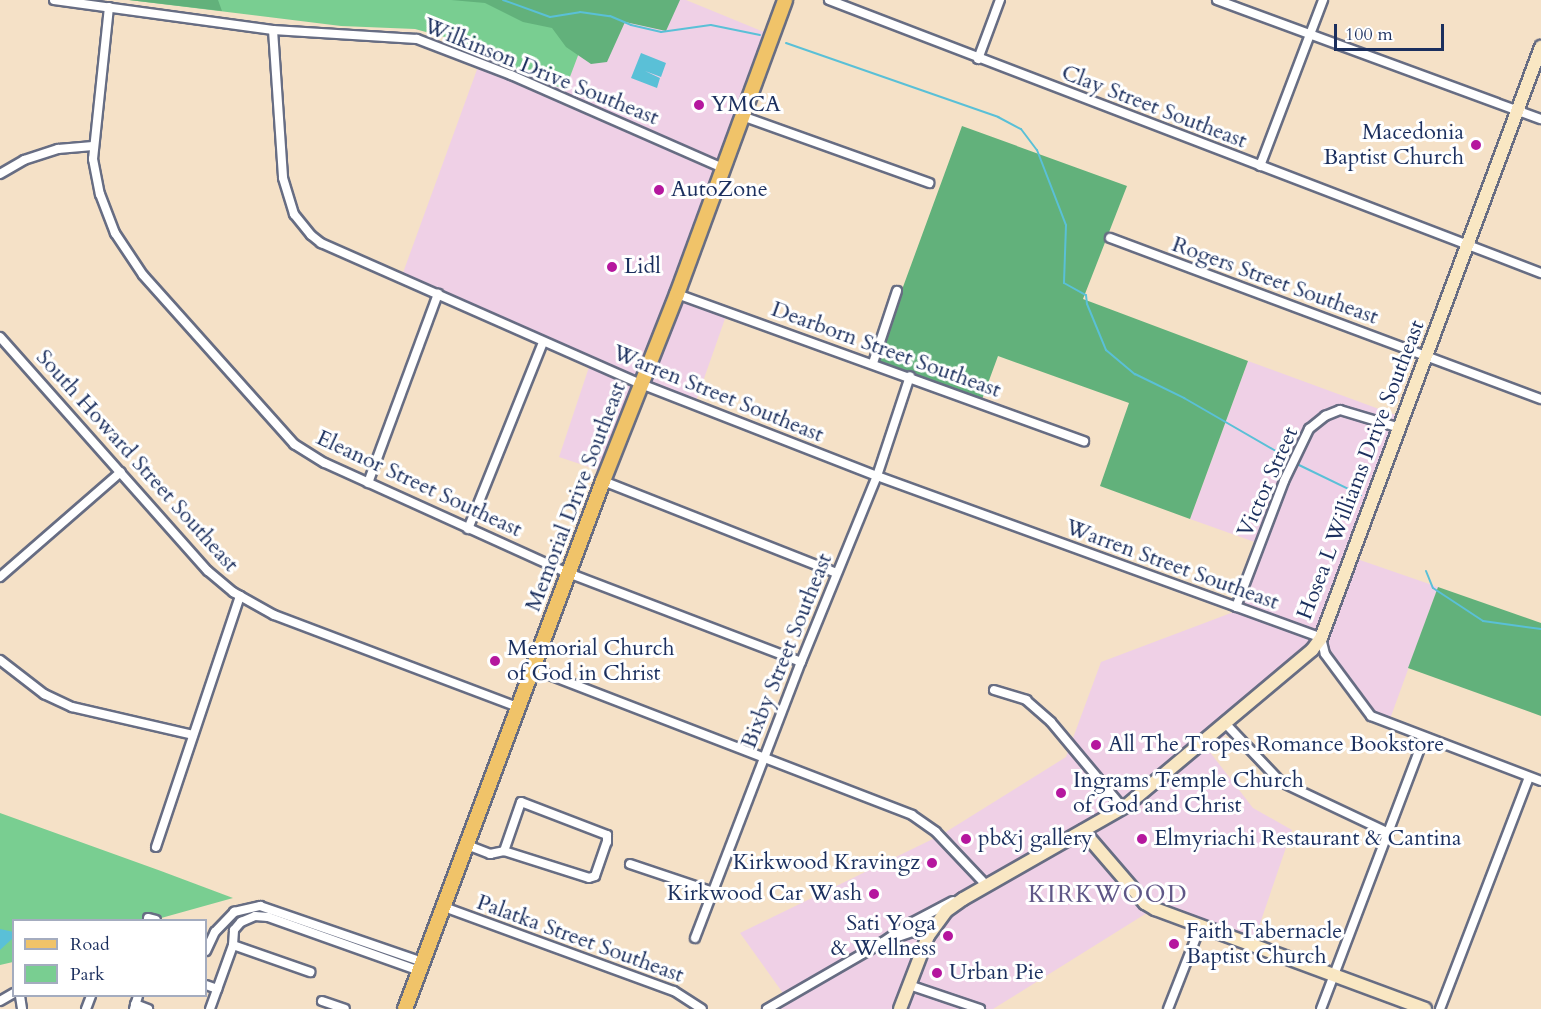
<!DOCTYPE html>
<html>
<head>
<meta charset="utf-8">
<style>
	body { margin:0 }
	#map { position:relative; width:1541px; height:1009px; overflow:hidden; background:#f5e1c7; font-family:Cardo,serif }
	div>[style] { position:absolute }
	.built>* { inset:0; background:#efd0e6 }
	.green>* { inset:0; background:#79ce91 }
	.forest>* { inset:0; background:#62b17b }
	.water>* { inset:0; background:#5ac0d7 }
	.stream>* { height:2px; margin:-1px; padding:0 1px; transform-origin:1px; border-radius:1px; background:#5ac0d7 }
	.roads { filter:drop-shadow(2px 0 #676d83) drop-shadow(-2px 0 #676d83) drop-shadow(0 2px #676d83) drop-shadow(0 -2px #676d83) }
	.street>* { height:8px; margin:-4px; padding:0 4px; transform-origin:4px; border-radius:4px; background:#fff }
	.secondary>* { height:12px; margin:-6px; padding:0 6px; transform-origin:6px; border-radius:6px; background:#f9e7c3 }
	.primary>* { height:14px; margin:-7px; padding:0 7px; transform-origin:7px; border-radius:7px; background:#f0c369 }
	.dots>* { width:16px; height:16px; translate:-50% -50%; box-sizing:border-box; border:3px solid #fff; border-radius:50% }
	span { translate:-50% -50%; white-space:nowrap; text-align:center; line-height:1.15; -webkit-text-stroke:6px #fff; paint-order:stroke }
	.street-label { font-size:22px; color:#1b2f5e }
	.poi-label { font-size:22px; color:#1b2f5e }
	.left { translate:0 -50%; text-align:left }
	.right { translate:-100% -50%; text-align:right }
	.neighbourhood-label { font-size:24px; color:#5f5787; letter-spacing:1.5px }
	.legend { position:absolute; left:12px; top:919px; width:195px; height:78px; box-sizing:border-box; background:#fff; border:2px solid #a4acbf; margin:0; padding:8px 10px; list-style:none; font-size:18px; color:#1b2f5e }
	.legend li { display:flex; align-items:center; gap:12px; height:30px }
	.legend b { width:30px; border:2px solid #a4acbf }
	.scale { position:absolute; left:1334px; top:24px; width:110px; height:27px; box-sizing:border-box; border:3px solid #1b2f5e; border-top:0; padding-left:8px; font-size:18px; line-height:21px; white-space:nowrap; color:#1b2f5e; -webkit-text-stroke:4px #fff; paint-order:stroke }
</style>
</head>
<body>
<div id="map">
	<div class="built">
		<i style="clip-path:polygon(599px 0,686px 0,774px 36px,678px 295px,727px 313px,694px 407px,643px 386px,607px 473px,559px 457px,590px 364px,400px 281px,483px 53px,565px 89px)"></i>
		<i style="clip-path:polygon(1248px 361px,1409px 420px,1357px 559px,1438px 587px,1386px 730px,1322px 640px,1209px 751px,1253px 808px,1292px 830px,1252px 947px,1150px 911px,993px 1009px,779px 1009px,790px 1003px,740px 933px,941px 835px,1066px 757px,1101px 662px,1239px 610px,1263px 545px,1190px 519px)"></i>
	</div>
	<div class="green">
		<i style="clip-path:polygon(129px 0,599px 0,565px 90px,448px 38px,415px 29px,341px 26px)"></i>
		<i style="clip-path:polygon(0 813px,161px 871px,233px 898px,154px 920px,14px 920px,13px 962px,0 965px)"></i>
	</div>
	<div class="forest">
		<i style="clip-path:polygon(129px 0,218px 0,222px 11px)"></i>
		<i style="clip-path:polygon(451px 0,680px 0,666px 31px,625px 22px,607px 62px,591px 64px,566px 47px,552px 28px,523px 22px,485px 3px)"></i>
		<i style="clip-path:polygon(962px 126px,1127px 186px,1083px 299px,1248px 361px,1190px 519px,1100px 486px,1129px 403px,998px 356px,980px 405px,874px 366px)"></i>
		<i style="clip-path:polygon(1438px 587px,1541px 623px,1541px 716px,1408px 668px)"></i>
	</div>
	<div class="water">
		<i style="clip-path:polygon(641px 53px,666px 63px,661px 77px,645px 71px,660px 78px,657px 88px,631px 78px)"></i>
		<i style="clip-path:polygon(0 929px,14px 932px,13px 938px,0 950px)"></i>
	</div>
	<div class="stream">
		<i style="left:503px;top:0;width:50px;rotate:19.9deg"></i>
		<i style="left:550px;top:17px;width:30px;rotate:-9deg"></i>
		<i style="left:580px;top:12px;width:30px;rotate:8deg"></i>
		<i style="left:610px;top:16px;width:23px;rotate:23deg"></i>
		<i style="left:631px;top:25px;width:31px;rotate:13deg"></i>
		<i style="left:661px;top:32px;width:50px;rotate:-8deg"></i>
		<i style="left:711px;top:25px;width:50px;rotate:11.5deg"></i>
		<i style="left:786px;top:43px;width:225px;rotate:19.2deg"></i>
		<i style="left:998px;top:117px;width:26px;rotate:28deg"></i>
		<i style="left:1021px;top:129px;width:26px;rotate:53deg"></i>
		<i style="left:1037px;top:150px;width:80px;rotate:68.9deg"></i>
		<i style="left:1066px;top:225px;width:58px;rotate:92deg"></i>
		<i style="left:1064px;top:283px;width:25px;rotate:29deg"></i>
		<i style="left:1086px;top:295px;width:9px;rotate:84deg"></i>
		<i style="left:1087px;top:304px;width:50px;rotate:67.6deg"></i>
		<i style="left:1106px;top:350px;width:38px;rotate:40deg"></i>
		<i style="left:1135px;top:374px;width:55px;rotate:26.1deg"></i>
		<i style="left:1184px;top:398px;width:118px;rotate:30deg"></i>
		<i style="left:1299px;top:465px;width:69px;rotate:25.8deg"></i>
		<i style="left:1426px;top:571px;width:18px;rotate:68deg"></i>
		<i style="left:1433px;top:588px;width:60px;rotate:33.4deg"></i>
		<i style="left:1483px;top:621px;width:59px;rotate:7.9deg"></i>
	</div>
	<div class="roads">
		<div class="street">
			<i style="left:54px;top:0;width:221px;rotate:7.8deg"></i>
			<i style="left:273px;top:30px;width:144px;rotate:3.6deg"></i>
			<i style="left:417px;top:39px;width:101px;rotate:21deg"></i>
			<i style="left:511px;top:75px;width:232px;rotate:23.7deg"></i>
			<i style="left:829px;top:0;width:763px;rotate:20.98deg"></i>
			<i style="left:1217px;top:0;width:345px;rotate:20.2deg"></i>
			<i style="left:109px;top:7px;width:153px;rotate:96deg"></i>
			<i style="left:93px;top:159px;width:36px;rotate:79deg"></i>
			<i style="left:100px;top:194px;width:42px;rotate:69deg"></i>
			<i style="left:115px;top:233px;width:50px;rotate:56.3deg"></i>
			<i style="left:143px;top:275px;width:227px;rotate:48.2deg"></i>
			<i style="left:294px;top:444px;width:36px;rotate:32deg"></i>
			<i style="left:325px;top:463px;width:267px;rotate:24.4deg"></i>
			<i style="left:568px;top:573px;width:249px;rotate:20.9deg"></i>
			<i style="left:273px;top:30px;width:148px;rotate:86.1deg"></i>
			<i style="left:283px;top:178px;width:38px;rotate:73deg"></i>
			<i style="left:294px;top:214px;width:27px;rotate:51deg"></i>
			<i style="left:311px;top:235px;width:13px;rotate:39deg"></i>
			<i style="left:321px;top:243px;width:350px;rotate:23.8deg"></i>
			<i style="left:641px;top:384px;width:253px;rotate:21.3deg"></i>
			<i style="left:877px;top:476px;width:473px;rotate:20deg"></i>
			<i style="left:1321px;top:638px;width:16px;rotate:76deg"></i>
			<i style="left:1325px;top:654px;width:77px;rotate:53.4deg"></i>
			<i style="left:1371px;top:716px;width:182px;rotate:20.9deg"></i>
			<i style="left:978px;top:59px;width:63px;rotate:-69.6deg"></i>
			<i style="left:742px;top:116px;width:199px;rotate:19.7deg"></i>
			<i style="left:1260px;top:166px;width:178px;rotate:-69.2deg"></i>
			<i style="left:0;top:174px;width:28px;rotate:-30deg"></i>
			<i style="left:24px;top:160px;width:36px;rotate:-18deg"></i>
			<i style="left:58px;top:149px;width:35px;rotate:-5deg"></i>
			<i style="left:1110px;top:238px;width:460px;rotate:20.5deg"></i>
			<i style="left:677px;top:294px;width:433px;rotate:19.9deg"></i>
			<i style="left:0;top:337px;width:313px;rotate:48.4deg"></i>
			<i style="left:208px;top:571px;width:33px;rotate:40deg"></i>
			<i style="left:233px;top:592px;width:47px;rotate:29.3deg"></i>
			<i style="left:274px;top:615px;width:263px;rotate:20.7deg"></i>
			<i style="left:873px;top:363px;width:76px;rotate:-71.6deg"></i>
			<i style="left:603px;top:481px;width:251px;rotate:21.5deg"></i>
			<i style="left:368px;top:483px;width:202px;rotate:-69.7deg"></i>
			<i style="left:468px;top:529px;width:201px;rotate:-68.1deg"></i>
			<i style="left:0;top:577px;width:160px;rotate:-41deg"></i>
			<i style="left:1236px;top:607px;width:135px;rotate:-69.1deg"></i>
			<i style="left:1284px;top:481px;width:58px;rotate:-64.3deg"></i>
			<i style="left:1309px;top:429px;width:21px;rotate:-39deg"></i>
			<i style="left:1325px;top:416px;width:16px;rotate:-22deg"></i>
			<i style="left:1340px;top:410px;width:63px;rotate:16.7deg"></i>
			<i style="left:0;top:660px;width:56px;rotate:37.7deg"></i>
			<i style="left:44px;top:694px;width:31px;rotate:25deg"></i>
			<i style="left:72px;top:707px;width:124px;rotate:13deg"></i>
			<i style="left:534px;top:669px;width:405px;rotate:21.1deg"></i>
			<i style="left:912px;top:815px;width:29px;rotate:35deg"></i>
			<i style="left:936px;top:832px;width:74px;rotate:46.6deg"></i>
			<i style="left:994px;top:690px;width:34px;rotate:17deg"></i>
			<i style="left:1026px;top:700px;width:33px;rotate:41deg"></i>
			<i style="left:1051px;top:722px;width:112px;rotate:50.1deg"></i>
			<i style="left:1224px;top:722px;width:83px;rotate:46.5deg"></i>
			<i style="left:1281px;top:782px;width:119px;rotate:25.3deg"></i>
			<i style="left:467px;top:845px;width:25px;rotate:21deg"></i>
			<i style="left:490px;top:854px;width:14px;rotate:-12deg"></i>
			<i style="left:504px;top:851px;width:89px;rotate:17.6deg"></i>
			<i style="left:589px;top:878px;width:6px;rotate:-18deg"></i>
			<i style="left:595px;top:876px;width:36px;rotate:-71deg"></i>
			<i style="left:607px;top:842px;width:7px;rotate:-90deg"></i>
			<i style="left:607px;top:835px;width:92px;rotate:-159deg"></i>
			<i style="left:521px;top:802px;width:52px;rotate:109.1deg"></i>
			<i style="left:156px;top:847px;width:265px;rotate:-71.5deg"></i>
			<i style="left:630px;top:864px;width:88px;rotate:18.6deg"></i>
			<i style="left:444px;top:907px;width:245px;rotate:20.1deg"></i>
			<i style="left:674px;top:991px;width:33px;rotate:33deg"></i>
			<i style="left:148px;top:918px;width:8px;rotate:14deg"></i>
			<i style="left:695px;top:938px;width:296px;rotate:-69deg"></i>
			<i style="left:801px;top:662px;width:201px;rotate:-67.8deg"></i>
			<i style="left:877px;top:476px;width:105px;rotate:-71.7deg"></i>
			<i style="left:889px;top:940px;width:24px;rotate:-19deg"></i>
			<i style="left:912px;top:932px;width:16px;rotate:14deg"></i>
			<i style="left:233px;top:945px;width:82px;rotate:19.3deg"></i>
			<i style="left:206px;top:951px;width:21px;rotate:-65deg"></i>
			<i style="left:215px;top:932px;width:28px;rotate:-46deg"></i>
			<i style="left:234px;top:912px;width:27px;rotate:-13deg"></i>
			<i style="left:260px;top:906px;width:172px;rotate:19deg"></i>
			<i style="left:206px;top:985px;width:12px;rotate:20deg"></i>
			<i style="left:909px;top:985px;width:75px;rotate:18.7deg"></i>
			<i style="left:20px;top:996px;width:13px;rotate:81deg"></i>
			<i style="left:0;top:1001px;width:16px;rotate:-30deg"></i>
			<i style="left:322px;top:1001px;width:24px;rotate:19deg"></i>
			<i style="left:135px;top:1004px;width:14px;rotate:21deg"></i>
			<i style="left:86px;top:1009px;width:14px;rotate:-69deg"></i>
			<i style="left:134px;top:1009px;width:14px;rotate:-73deg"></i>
			<i style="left:210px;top:1009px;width:68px;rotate:-70.2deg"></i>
			<i style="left:233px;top:945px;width:15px;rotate:-86deg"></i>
			<i style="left:234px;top:930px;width:11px;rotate:-49deg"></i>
			<i style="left:241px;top:922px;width:15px;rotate:-23deg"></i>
			<i style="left:255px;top:916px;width:13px;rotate:4deg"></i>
			<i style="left:268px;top:917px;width:161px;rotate:19.6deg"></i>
			<i style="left:767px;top:1009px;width:134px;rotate:-30deg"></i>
			<i style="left:883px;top:942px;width:36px;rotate:-34deg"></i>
			<i style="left:913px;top:922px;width:45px;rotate:-27.7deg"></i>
			<i style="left:1168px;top:1009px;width:90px;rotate:-68.6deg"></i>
			<i style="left:1321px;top:1009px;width:290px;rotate:-69.2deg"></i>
			<i style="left:1440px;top:1009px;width:248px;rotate:-69deg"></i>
		</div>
		<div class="secondary">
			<i style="left:1083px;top:831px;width:95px;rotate:49.3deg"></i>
			<i style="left:1145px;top:903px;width:12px;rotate:31deg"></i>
			<i style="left:1155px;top:909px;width:288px;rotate:20.3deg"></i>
			<i style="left:900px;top:1009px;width:78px;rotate:-69deg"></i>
			<i style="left:928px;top:936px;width:31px;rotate:-54deg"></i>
			<i style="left:946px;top:911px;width:21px;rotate:-35deg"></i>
			<i style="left:963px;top:899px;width:188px;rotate:-29.7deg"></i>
			<i style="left:1126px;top:806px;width:243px;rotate:-40deg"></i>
			<i style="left:1312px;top:650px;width:15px;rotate:-53deg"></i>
			<i style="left:1321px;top:638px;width:631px;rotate:-69.58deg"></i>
		</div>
		<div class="primary">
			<i style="left:405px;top:1009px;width:564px;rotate:-69.44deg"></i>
			<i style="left:603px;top:481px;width:201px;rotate:-68.4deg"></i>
			<i style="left:677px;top:294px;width:313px;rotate:-69.8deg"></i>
		</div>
	</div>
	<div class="dots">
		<i style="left:699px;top:105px;background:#b5179e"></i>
		<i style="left:1476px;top:145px;background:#b5179e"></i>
		<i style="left:659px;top:190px;background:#b5179e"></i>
		<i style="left:612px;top:267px;background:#b5179e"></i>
		<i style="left:495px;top:661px;background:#b5179e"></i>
		<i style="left:1096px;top:745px;background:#b5179e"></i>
		<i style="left:1061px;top:793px;background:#b5179e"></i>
		<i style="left:966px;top:839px;background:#b5179e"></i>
		<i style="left:1142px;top:839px;background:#b5179e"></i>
		<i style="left:932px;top:863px;background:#b5179e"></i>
		<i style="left:874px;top:894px;background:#b5179e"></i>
		<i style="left:948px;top:936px;background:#b5179e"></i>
		<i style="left:1174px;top:944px;background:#b5179e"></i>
		<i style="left:937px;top:973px;background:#b5179e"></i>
	</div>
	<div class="street-label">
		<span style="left:541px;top:72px;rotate:22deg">Wilkinson Drive Southeast</span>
		<span style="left:1154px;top:107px;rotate:21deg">Clay Street Southeast</span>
		<span style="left:1275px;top:281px;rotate:20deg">Rogers Street Southeast</span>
		<span style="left:886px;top:350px;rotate:20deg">Dearborn Street Southeast</span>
		<span style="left:718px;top:394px;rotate:22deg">Warren Street Southeast</span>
		<span style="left:137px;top:461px;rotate:48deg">South Howard Street Southeast</span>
		<span style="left:1361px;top:470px;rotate:-69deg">Hosea L Williams Drive Southeast</span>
		<span style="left:1268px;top:482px;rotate:-66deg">Victor Street</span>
		<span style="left:419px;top:484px;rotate:25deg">Eleanor Street Southeast</span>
		<span style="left:576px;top:497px;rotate:-69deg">Memorial Drive Southeast</span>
		<span style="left:1172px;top:565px;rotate:20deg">Warren Street Southeast</span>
		<span style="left:787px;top:651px;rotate:-68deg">Bixby Street Southeast</span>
		<span style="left:580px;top:939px;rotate:20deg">Palatka Street Southeast</span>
	</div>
	<div class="poi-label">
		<span class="left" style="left:711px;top:105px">YMCA</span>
		<span class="right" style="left:1464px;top:145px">Macedonia<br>Baptist Church</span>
		<span class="left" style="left:671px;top:190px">AutoZone</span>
		<span class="left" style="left:624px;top:267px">Lidl</span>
		<span class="left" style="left:507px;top:661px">Memorial Church<br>of God in Christ</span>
		<span class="left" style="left:1108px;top:745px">All The Tropes Romance Bookstore</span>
		<span class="left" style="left:1073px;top:793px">Ingrams Temple Church<br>of God and Christ</span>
		<span class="left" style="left:978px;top:839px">pb&amp;j gallery</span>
		<span class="left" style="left:1154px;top:839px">Elmyriachi Restaurant &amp; Cantina</span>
		<span class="right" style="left:920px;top:863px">Kirkwood Kravingz</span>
		<span class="right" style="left:862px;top:894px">Kirkwood Car Wash</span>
		<span class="right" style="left:936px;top:936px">Sati Yoga<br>&amp; Wellness</span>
		<span class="left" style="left:1186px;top:944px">Faith Tabernacle<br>Baptist Church</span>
		<span class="left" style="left:949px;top:973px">Urban Pie</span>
	</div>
	<div class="neighbourhood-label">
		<span style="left:1108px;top:895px">KIRKWOOD</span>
	</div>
	<ul class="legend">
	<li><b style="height:8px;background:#f0c369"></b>Road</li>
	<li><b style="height:16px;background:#79ce91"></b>Park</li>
	</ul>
	<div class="scale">100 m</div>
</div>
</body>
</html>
